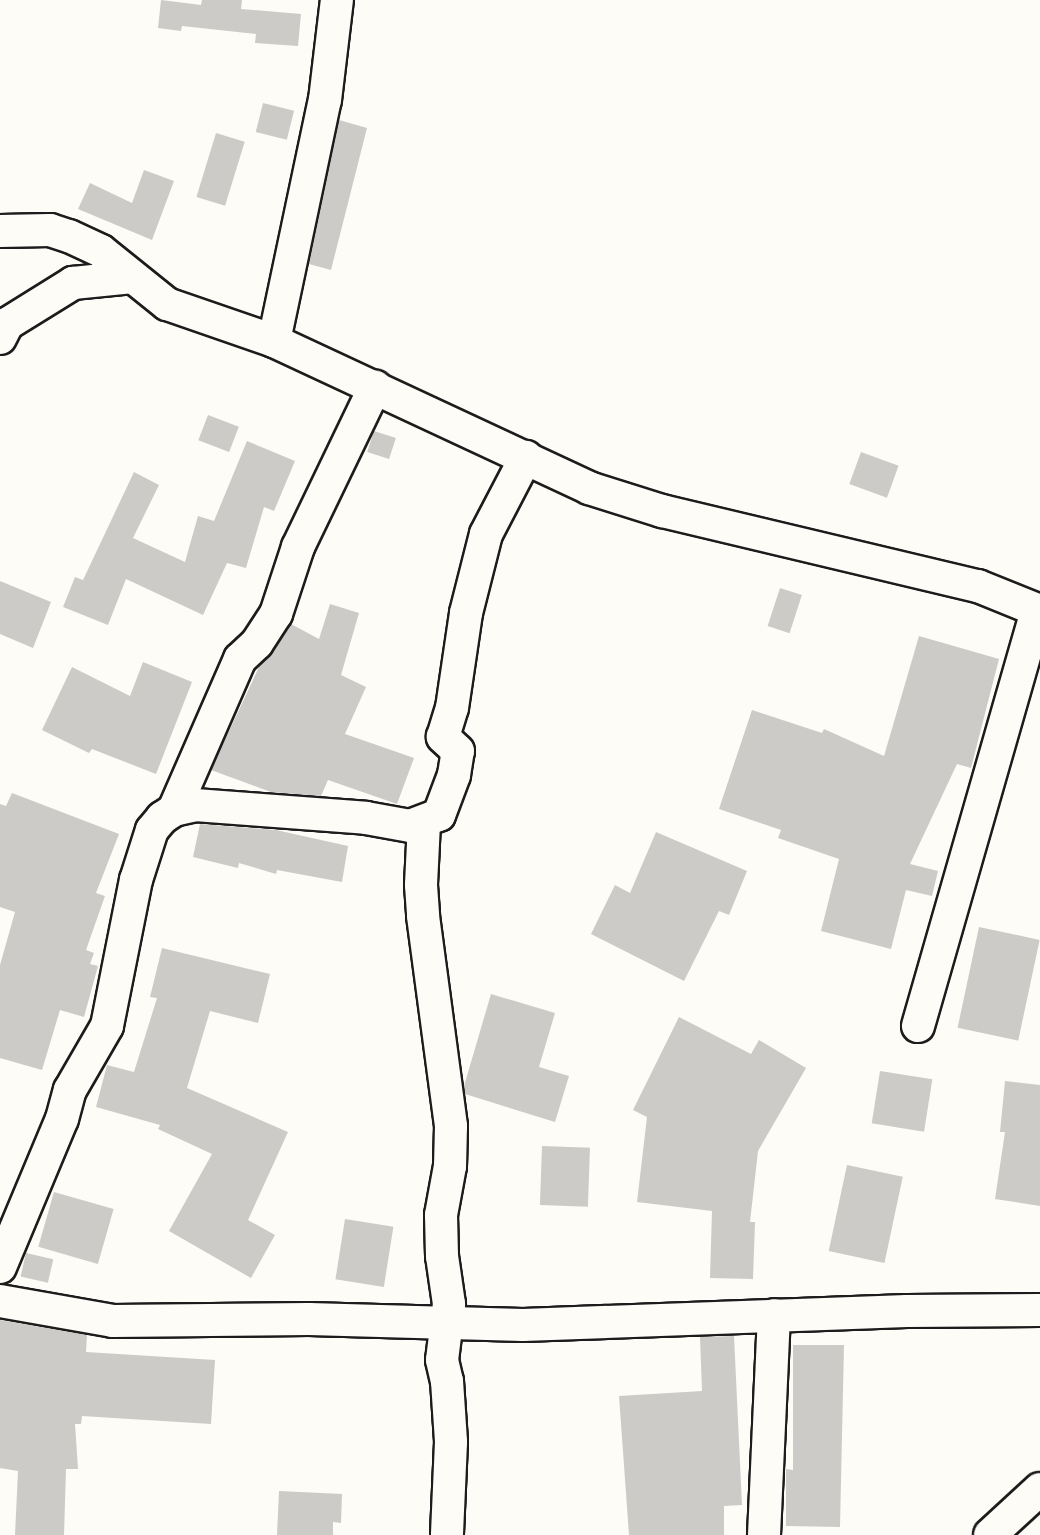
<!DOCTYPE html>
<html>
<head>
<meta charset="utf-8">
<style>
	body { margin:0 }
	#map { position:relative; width:1040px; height:1535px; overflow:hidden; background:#fdfcf7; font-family:Caveat,sans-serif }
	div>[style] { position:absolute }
	.building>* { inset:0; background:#cccbc8; transform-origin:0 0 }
	.roads { filter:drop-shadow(2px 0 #1c1c1c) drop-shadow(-2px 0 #1c1c1c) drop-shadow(0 2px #1c1c1c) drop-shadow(0 -2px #1c1c1c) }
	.minor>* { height:32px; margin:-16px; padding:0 16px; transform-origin:16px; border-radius:16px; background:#fdfcf7 }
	span { translate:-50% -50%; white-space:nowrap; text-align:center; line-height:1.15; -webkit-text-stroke:5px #fdfcf7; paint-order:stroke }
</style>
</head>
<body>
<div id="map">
	<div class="building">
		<i style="clip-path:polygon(161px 0,201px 5px,202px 0,242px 0,241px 9px,301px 14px,298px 46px,255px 43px,256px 34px,182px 26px,181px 31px,158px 28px)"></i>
		<i style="left:263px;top:103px;width:32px;height:30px;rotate:14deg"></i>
		<i style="clip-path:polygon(339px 120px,367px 128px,331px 270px,309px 264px)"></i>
		<i style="left:216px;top:133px;width:30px;height:67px;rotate:17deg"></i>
		<i style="clip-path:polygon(144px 170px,174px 181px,152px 240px,78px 209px,90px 183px,132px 203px)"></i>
		<i style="left:208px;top:415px;width:33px;height:27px;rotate:21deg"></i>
		<i style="left:374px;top:431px;width:23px;height:22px;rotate:18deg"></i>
		<i style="clip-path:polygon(247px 441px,295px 461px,274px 511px,264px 507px,246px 568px,227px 563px,203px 615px,126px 579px,108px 625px,63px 607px,75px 577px,83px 580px,134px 472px,159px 485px,133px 538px,185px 562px,198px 516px,214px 521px)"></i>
		<i style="left:861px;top:452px;width:40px;height:34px;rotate:20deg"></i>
		<i style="clip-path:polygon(0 581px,51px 602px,33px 648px,0 634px)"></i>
		<i style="left:780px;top:588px;width:23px;height:40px;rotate:18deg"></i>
		<i style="clip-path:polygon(330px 604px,359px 613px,341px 675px,366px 687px,345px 734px,414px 758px,397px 804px,328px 780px,321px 796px,271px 792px,211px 770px,259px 667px,272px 653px,291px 624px,319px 639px)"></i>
		<i style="clip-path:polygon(919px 636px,999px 659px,971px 768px,957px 764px,910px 864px,938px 871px,932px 896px,906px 890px,891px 949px,821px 931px,839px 859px,778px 838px,781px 830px,719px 809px,752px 710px,822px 733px,824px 729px,884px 756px)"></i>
		<i style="clip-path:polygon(143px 662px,192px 682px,156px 774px,92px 749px,89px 753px,42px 730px,72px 667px,130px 696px)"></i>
		<i style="clip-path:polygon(12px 793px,119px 834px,96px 893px,105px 896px,86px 950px,94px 953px,90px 964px,98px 966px,84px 1017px,60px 1010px,42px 1070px,0 1058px,0 965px,15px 912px,0 907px,0 804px,6px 806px)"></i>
		<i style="clip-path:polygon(200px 824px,276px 830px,348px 846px,342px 882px,277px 870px,276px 874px,239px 863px,238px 868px,193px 857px)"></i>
		<i style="clip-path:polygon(656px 832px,747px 871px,729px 915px,719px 911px,684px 981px,591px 934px,615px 885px,630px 893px)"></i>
		<i style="left:979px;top:927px;width:62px;height:103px;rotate:12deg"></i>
		<i style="clip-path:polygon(162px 948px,270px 974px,258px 1023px,210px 1011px,187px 1088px,288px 1132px,248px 1220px,275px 1235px,251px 1278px,169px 1231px,212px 1154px,158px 1129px,160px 1125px,96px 1107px,107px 1065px,134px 1072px,157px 998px,150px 997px)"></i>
		<i style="clip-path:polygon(491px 994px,555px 1013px,539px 1067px,569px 1076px,555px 1122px,465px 1094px,464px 1086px)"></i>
		<i style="clip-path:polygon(679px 1017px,751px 1054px,759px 1040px,806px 1068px,758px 1151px,750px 1222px,755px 1222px,753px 1279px,710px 1278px,712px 1211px,637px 1202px,647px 1117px,633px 1110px)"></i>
		<i style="left:880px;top:1071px;width:53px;height:53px;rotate:9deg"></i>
		<i style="clip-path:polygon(1005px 1081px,1040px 1085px,1040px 1206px,995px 1199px,1005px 1132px,1000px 1132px)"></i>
		<i style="left:542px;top:1146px;width:48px;height:59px;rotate:2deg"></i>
		<i style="left:847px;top:1165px;width:57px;height:88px;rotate:12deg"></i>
		<i style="left:54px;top:1192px;width:62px;height:57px;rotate:16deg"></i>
		<i style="left:345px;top:1219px;width:49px;height:61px;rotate:9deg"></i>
		<i style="left:26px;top:1253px;width:28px;height:24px;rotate:13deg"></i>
		<i style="clip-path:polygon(0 1320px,87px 1335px,86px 1352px,215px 1360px,211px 1424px,82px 1416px,81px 1424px,75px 1424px,78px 1469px,66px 1469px,64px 1535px,15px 1535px,18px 1471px,0 1468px)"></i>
		<i style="clip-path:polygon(734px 1336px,742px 1505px,724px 1506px,724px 1535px,629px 1535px,619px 1396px,702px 1391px,700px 1337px)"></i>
		<i style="clip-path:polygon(793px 1345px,844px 1345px,840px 1527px,786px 1526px,786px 1469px,793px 1470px)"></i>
		<i style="clip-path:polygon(279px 1491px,342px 1494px,341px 1523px,333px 1522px,333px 1535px,277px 1535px)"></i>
	</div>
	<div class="roads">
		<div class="minor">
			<i style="left:0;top:231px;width:50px;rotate:-1.1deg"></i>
			<i style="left:50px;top:230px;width:20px;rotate:18deg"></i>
			<i style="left:69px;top:236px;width:35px;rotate:25deg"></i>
			<i style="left:101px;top:251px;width:85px;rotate:38.8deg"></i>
			<i style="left:167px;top:304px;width:113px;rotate:19.1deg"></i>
			<i style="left:274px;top:341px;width:348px;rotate:25deg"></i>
			<i style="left:589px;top:488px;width:77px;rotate:17.5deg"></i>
			<i style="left:662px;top:511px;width:325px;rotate:13.4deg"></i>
			<i style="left:978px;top:586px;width:67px;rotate:22deg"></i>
			<i style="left:0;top:338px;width:16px;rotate:-63deg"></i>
			<i style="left:7px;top:324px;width:78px;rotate:-31.8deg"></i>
			<i style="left:73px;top:283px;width:60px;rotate:-5.7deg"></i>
			<i style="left:274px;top:341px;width:246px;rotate:-78.1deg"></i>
			<i style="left:325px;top:100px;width:101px;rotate:-83.2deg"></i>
			<i style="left:174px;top:810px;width:165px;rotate:-66.4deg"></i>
			<i style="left:240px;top:659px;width:23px;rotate:-43deg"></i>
			<i style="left:257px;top:643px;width:35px;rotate:-57deg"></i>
			<i style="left:276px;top:614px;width:71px;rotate:-71.8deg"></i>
			<i style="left:298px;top:547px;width:178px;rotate:-64.3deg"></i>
			<i style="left:424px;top:823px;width:62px;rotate:92.8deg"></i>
			<i style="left:421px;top:885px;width:31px;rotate:86deg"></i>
			<i style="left:423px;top:916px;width:212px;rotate:82.4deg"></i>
			<i style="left:451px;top:1126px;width:40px;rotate:91.4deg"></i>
			<i style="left:450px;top:1166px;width:50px;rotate:100.4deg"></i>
			<i style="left:441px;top:1215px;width:41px;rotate:88.6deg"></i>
			<i style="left:442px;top:1256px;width:49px;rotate:81.7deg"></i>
			<i style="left:449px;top:1304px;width:56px;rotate:97.1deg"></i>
			<i style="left:442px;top:1360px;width:22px;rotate:77deg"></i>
			<i style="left:447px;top:1381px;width:61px;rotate:86.2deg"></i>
			<i style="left:451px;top:1442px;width:93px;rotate:92.5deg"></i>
			<i style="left:918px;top:1026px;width:433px;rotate:-74deg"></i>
			<i style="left:0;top:1267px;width:160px;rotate:-67.3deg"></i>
			<i style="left:62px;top:1119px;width:30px;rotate:-75deg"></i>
			<i style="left:70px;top:1090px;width:74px;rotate:-60deg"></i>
			<i style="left:107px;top:1026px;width:149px;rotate:-78.8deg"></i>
			<i style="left:136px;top:880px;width:52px;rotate:-72.3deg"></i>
			<i style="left:152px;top:830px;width:16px;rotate:-50deg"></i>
			<i style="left:162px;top:818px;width:14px;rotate:-34deg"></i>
			<i style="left:174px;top:810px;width:22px;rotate:-13deg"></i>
			<i style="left:195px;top:805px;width:171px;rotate:4.3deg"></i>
			<i style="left:366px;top:818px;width:45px;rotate:10.3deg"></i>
			<i style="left:410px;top:826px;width:31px;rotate:-21deg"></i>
			<i style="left:439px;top:815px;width:43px;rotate:-69.4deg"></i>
			<i style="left:454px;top:775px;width:24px;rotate:-81deg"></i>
			<i style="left:458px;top:751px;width:21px;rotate:-137deg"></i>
			<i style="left:443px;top:737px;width:30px;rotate:-73deg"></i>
			<i style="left:452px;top:708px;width:96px;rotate:-81.6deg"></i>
			<i style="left:466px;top:613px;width:81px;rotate:-75.8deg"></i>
			<i style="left:486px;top:534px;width:87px;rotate:-62.5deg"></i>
			<i style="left:0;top:1301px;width:115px;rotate:10deg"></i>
			<i style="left:113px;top:1321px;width:196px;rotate:-0.6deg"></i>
			<i style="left:309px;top:1319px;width:214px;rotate:1.6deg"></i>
			<i style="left:523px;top:1325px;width:384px;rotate:-2.1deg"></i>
			<i style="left:907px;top:1311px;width:133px;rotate:-0.4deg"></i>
			<i style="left:764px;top:1535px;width:220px;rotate:-87.4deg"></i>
			<i style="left:990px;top:1535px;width:68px;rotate:-42.6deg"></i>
		</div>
	</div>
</div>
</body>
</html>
